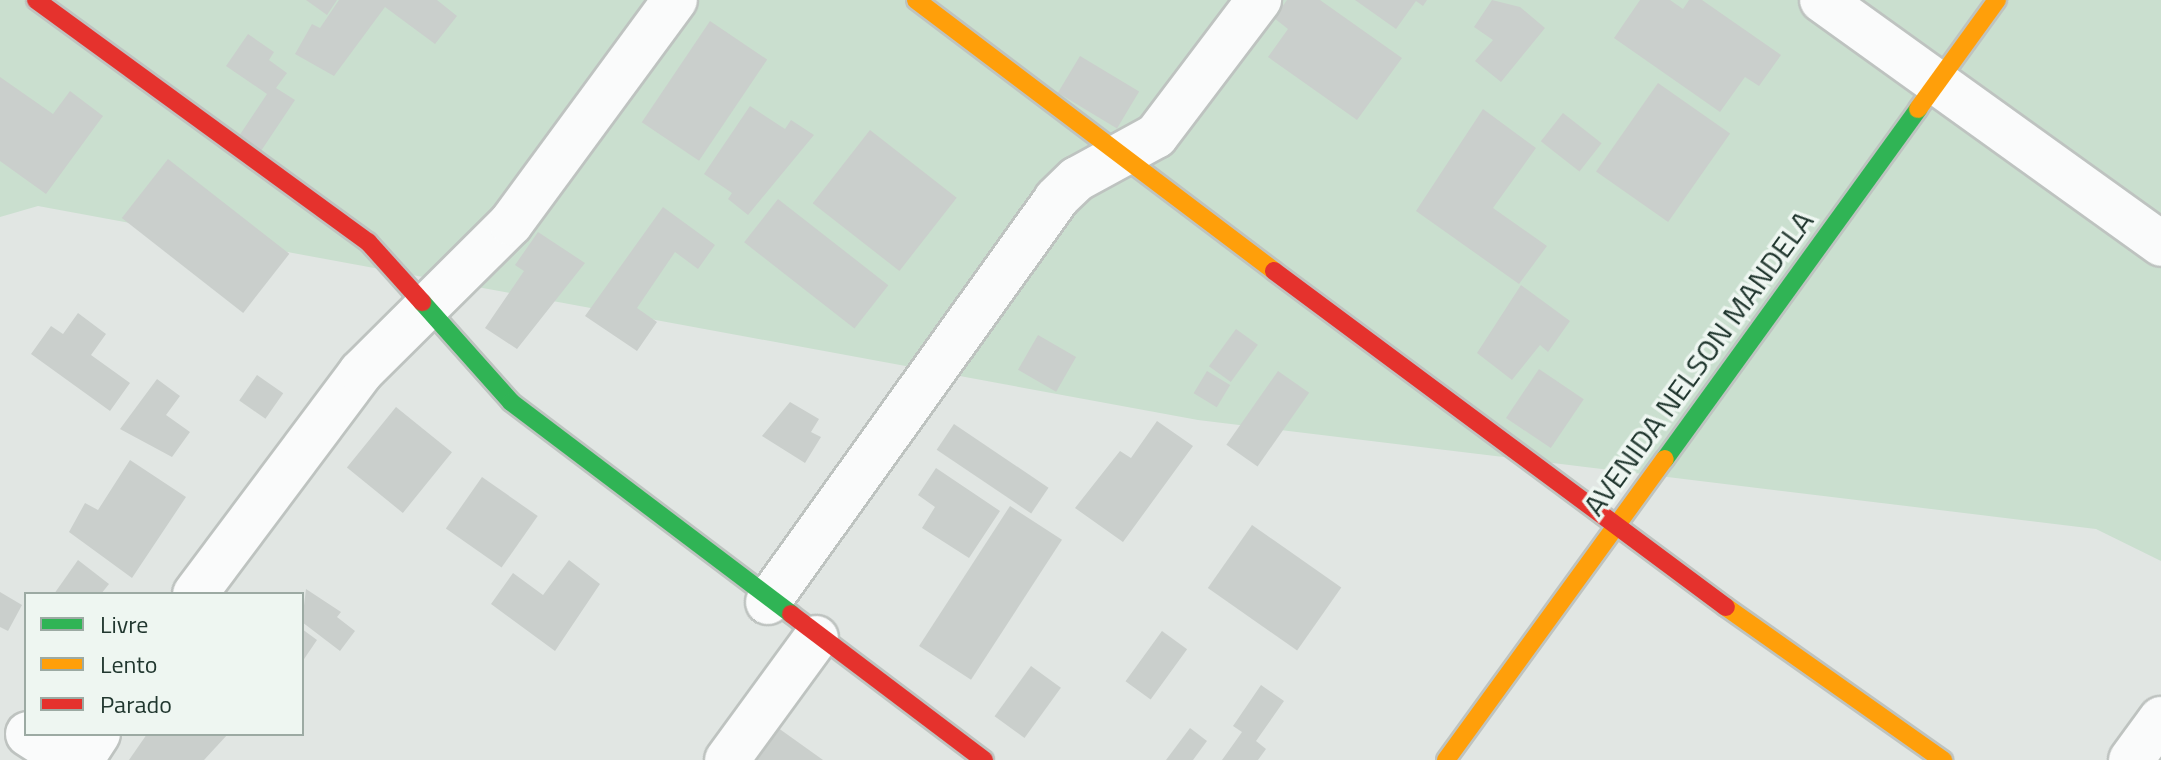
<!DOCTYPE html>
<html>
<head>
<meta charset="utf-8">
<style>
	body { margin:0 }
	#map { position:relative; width:2161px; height:760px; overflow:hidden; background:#e1e6e3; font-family:"Titillium Web",sans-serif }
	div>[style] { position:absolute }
	.green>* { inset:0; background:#cadfcf }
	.building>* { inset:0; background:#cacfcc; transform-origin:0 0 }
	.roads { filter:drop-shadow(2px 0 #bec3c0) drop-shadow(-2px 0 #bec3c0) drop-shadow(0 2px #bec3c0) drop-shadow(0 -2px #bec3c0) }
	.street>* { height:44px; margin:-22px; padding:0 22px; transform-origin:22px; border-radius:22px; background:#fafbfb }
	.fast>* { height:18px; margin:-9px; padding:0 9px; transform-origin:9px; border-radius:9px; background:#30b455 }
	.slow>* { height:18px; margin:-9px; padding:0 9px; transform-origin:9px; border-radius:9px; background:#ff9f0a }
	.jam>* { height:18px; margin:-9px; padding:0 9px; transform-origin:9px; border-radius:9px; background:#e5322d }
	span { translate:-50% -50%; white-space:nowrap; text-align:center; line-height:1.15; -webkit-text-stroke:7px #eef6f1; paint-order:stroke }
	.street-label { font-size:30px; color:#21372f }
	.legend { position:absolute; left:24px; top:592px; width:280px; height:144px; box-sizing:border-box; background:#eef6f1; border:2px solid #9caaa3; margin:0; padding:10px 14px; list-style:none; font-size:24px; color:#21372f }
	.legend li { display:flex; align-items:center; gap:16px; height:40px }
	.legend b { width:40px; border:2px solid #9caaa3 }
</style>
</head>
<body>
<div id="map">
	<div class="green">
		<i style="clip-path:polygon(0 0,2161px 0,2161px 561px,2096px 529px,1198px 420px,38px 206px,0 217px)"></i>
	</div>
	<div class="building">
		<i style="clip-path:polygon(306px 0,337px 0,327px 15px)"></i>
		<i style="clip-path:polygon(339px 0,437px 0,457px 16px,435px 44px,385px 7px,334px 76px,295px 54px,312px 24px,320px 28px)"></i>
		<i style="clip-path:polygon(1287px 0,1320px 0,1402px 58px,1357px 120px,1268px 57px,1288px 29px,1274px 18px)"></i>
		<i style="clip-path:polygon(1355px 0,1427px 0,1423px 6px,1416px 1px,1396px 29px)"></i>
		<i style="clip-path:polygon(1492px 0,1520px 7px,1545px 28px,1501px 82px,1475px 61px,1493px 40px,1474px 27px)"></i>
		<i style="clip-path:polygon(1640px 0,1670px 0,1683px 9px,1689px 0,1702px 0,1781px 55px,1759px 86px,1745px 77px,1720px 112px,1614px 38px)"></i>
		<i style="left:710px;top:21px;width:69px;height:122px;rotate:34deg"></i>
		<i style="clip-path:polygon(248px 34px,274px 52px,269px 60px,287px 73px,276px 88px,295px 100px,253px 163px,231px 148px,267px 94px,226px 66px)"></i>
		<i style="left:1080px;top:56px;width:69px;height:43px;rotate:31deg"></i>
		<i style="clip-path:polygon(0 77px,53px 114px,70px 91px,103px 116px,46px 194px,0 161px)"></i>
		<i style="left:1658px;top:83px;width:88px;height:108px;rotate:35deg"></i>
		<i style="clip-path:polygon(750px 106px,785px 129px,791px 120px,814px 135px,748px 215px,728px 199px,732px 193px,704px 174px)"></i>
		<i style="clip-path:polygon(1483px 109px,1536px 148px,1493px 208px,1547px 246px,1519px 284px,1416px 211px)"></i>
		<i style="left:1563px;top:113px;width:49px;height:36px;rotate:38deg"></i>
		<i style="left:870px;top:130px;width:110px;height:93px;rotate:38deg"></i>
		<i style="left:168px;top:159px;width:154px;height:75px;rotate:38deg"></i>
		<i style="left:778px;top:199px;width:140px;height:55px;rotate:38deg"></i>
		<i style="clip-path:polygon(663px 207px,715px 245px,698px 269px,675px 252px,637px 308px,657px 322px,637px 351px,585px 316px)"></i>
		<i style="clip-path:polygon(538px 232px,585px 263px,517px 349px,485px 328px,524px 271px,515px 265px)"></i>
		<i style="clip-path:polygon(1521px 285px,1570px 321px,1548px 352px,1540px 345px,1512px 380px,1477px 353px)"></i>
		<i style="clip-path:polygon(78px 313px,106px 334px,91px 355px,130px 383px,110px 411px,31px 354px,51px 326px,63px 334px)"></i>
		<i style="left:1236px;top:329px;width:27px;height:46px;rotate:36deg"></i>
		<i style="left:1038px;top:335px;width:44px;height:40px;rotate:30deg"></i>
		<i style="left:1539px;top:369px;width:54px;height:59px;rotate:34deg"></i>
		<i style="left:1207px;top:371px;width:27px;height:26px;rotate:31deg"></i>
		<i style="left:1278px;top:371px;width:38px;height:90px;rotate:35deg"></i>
		<i style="left:257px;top:375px;width:32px;height:31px;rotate:35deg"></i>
		<i style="clip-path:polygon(157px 379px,180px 396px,166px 415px,190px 432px,172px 457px,120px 429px)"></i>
		<i style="clip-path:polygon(790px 402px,819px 419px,811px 432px,821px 437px,805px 463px,762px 436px)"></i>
		<i style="left:396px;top:407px;width:72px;height:78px;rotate:39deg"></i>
		<i style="clip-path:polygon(1157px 421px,1193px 446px,1123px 542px,1075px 508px,1120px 451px,1131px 458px)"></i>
		<i style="left:954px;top:424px;width:114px;height:31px;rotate:34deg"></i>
		<i style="clip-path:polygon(130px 460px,186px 497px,132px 578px,69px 532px,85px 503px,98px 510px)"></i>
		<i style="clip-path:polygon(936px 468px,1000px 511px,969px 558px,922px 528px,935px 507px,918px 495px)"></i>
		<i style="left:482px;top:477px;width:68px;height:63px;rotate:35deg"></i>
		<i style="left:1010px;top:506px;width:62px;height:167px;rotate:33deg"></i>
		<i style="left:1252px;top:525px;width:109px;height:77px;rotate:35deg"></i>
		<i style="clip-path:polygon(78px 560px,109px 584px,101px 594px,54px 594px)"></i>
		<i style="clip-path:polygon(569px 560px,600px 584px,555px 651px,491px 604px,513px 573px,543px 595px)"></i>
		<i style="clip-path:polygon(306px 589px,341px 612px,337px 617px,355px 631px,340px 651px,302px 622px)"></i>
		<i style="clip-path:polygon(0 592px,22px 605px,8px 631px,0 627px)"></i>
		<i style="clip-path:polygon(302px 629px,317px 640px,302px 662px)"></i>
		<i style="left:1162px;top:631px;width:31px;height:62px;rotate:36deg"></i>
		<i style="left:1031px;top:666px;width:37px;height:62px;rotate:36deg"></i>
		<i style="clip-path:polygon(1261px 685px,1284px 701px,1256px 741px,1266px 749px,1258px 760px,1222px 760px,1242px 732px,1233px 726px)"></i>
		<i style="clip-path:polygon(774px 725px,823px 760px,748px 760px)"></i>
		<i style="clip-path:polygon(1190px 728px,1207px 741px,1193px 760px,1166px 760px)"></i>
		<i style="clip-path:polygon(147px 734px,228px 734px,204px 760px,129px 760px)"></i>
	</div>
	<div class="roads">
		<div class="street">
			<i style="left:1822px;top:0;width:418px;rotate:35.7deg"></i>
			<i style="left:195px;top:594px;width:277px;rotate:-53.2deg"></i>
			<i style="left:361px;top:372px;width:211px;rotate:-44.8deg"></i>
			<i style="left:511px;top:223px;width:277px;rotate:-53.7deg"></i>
			<i style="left:768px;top:602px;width:495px;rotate:-54.4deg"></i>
			<i style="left:1056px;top:199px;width:29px;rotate:-44deg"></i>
			<i style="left:1077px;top:179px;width:90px;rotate:-28.6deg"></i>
			<i style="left:1156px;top:136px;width:171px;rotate:-52.9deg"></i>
			<i style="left:28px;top:734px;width:48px;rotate:33deg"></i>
			<i style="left:81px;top:760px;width:31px;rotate:-57deg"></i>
			<i style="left:727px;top:760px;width:151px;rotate:-53.9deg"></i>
			<i style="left:2131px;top:760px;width:51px;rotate:-53.8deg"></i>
		</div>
		<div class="fast">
			<i style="left:422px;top:302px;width:134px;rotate:48.3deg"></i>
			<i style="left:511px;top:402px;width:351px;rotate:37.1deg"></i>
			<i style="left:1665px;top:459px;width:432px;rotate:-54.1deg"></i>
		</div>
		<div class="slow">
			<i style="left:916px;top:0;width:449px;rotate:37.1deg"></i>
			<i style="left:1918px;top:109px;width:135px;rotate:-54.1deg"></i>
			<i style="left:1726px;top:607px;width:266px;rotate:35.2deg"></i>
			<i style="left:1446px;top:760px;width:372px;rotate:-54deg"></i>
		</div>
		<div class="jam">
			<i style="left:36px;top:0;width:411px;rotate:36.1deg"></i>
			<i style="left:368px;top:242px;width:81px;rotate:48deg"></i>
			<i style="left:1274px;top:271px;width:563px;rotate:36.63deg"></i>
			<i style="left:791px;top:614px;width:242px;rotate:37.1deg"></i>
		</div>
	</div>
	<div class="street-label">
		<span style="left:1698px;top:363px;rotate:-54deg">AVENIDA NELSON MANDELA</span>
	</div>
	<ul class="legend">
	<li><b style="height:10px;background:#30b455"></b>Livre</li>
	<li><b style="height:10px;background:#ff9f0a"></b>Lento</li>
	<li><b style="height:10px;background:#e5322d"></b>Parado</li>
	</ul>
</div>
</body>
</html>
